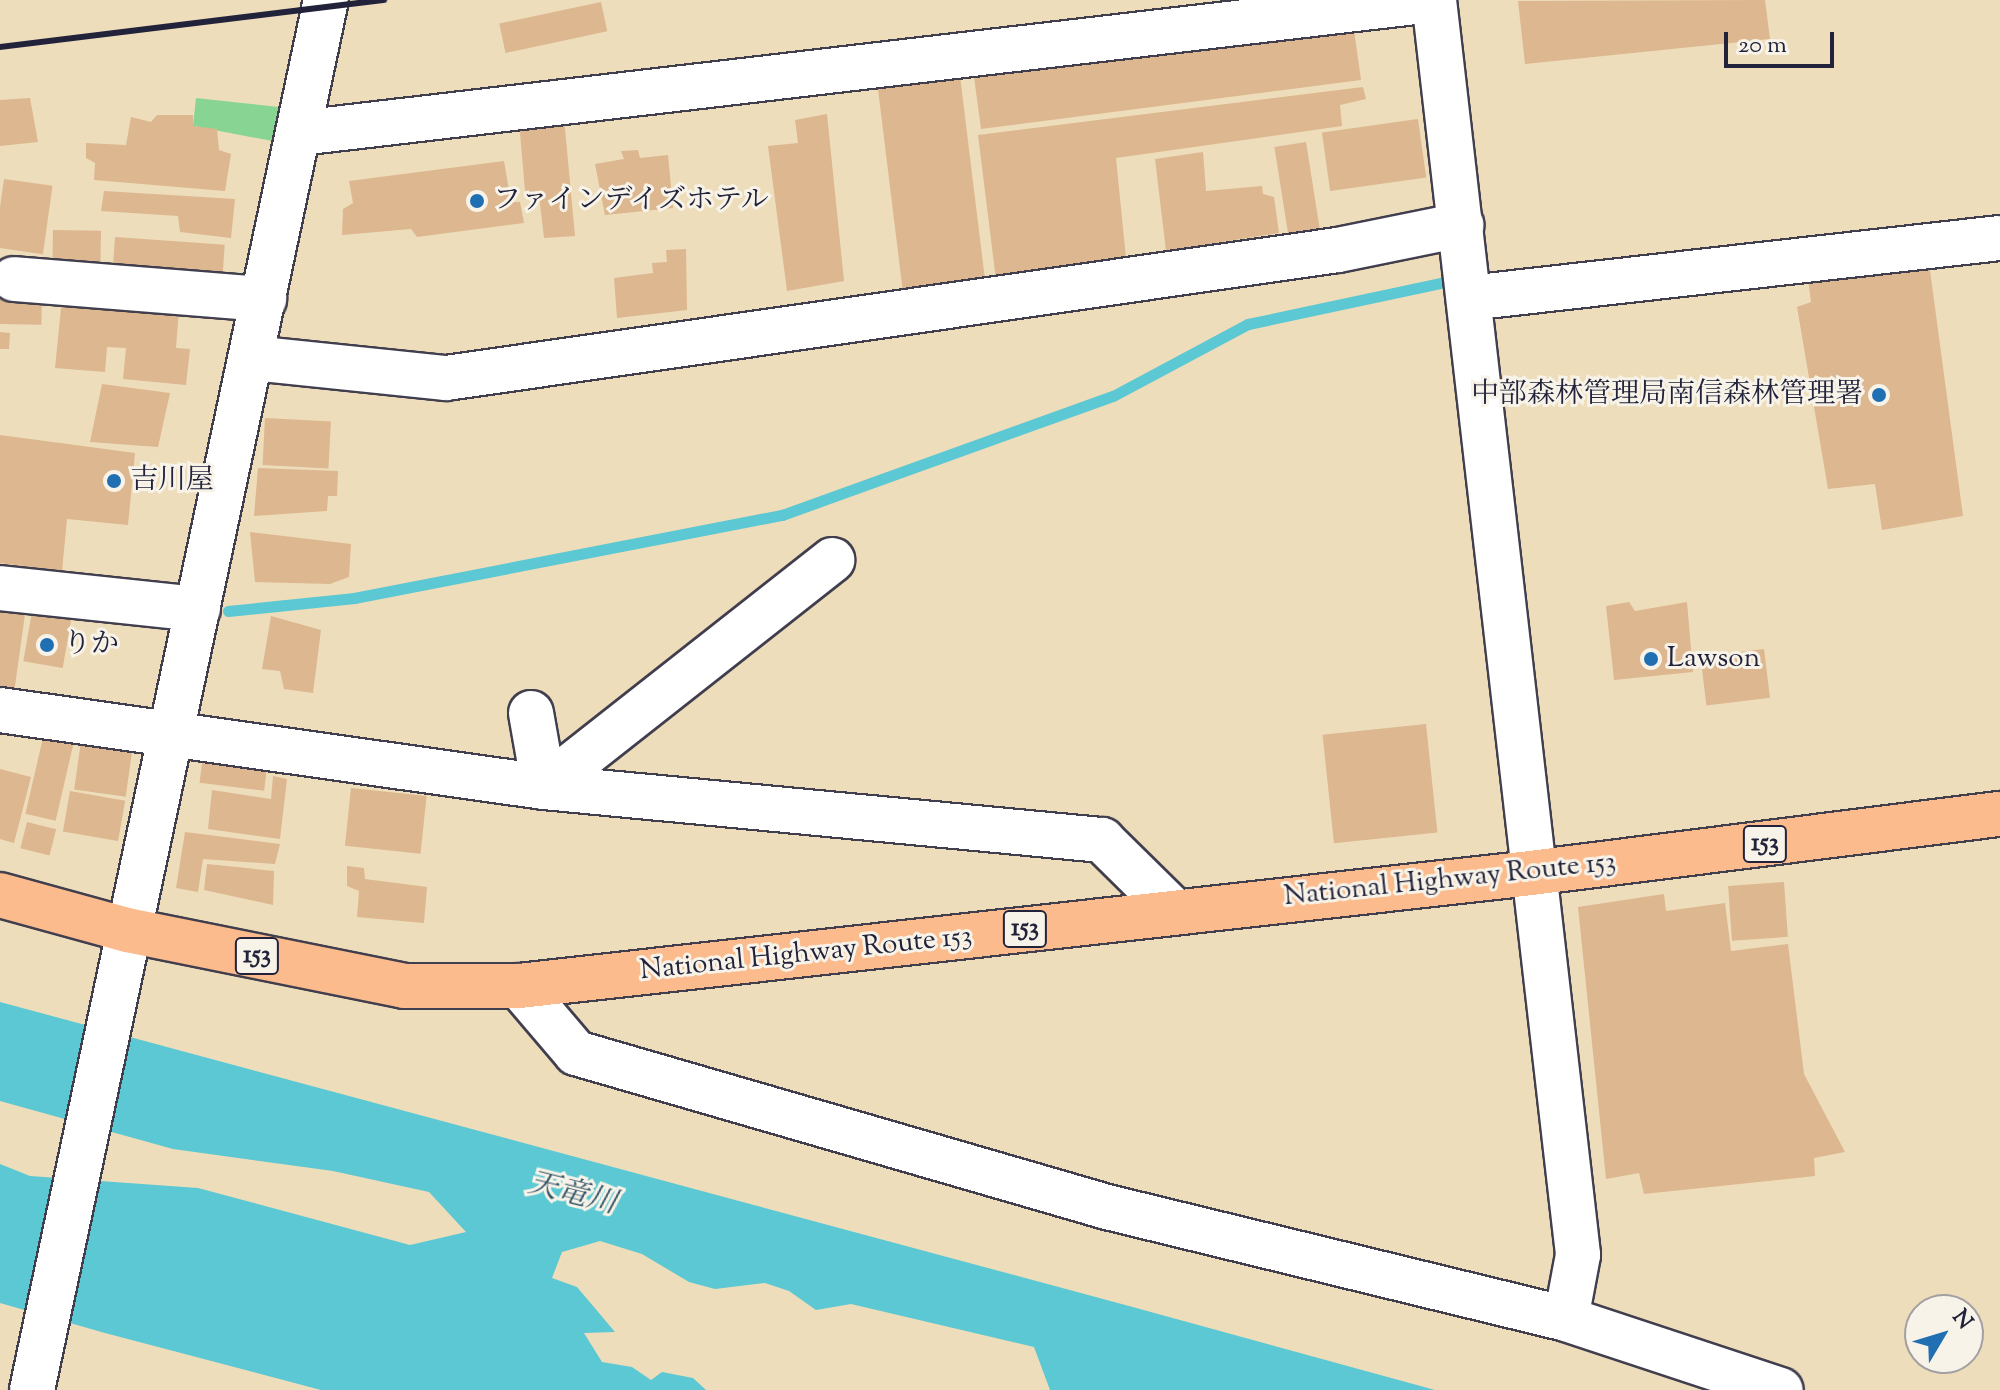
<!DOCTYPE html>
<html>
<head>
<meta charset="utf-8">
<style>
	body { margin:0 }
	#map { position:relative; width:2000px; height:1390px; overflow:hidden; background:#eeddba; font-family:"Sorts Mill Goudy","Noto Serif JP",serif }
	div>[style] { position:absolute }
	.green>* { inset:0; background:#88d593 }
	.water>* { inset:0; background:#5bc8d3 }
	.stream>* { height:11px; margin:-5.5px; padding:0 5.5px; transform-origin:5.5px; border-radius:5.5px; background:#5bc8d3 }
	.building>* { inset:0; background:#dcb790; transform-origin:0 0 }
	.roads { filter:drop-shadow(2px 0 #413e4e) drop-shadow(-2px 0 #413e4e) drop-shadow(0 2px #413e4e) drop-shadow(0 -2px #413e4e) }
	.minor>* { height:44px; margin:-22px; padding:0 22px; transform-origin:22px; border-radius:22px; background:#fff }
	.highway>* { height:44px; margin:-22px; padding:0 22px; transform-origin:22px; border-radius:22px; background:#fbbb8c }
	.rail>* { height:6px; margin:-3px; padding:0 3px; transform-origin:3px; border-radius:3px; background:#22223b }
	.dots>* { width:22px; height:22px; translate:-50% -50%; box-sizing:border-box; border:4px solid #f7f3e8; border-radius:50% }
	span { translate:-50% -50%; white-space:nowrap; text-align:center; line-height:1.15; -webkit-text-stroke:6px #f7f3e8; paint-order:stroke }
	.shield-label span { padding:2px 6px; background:#f7f3e8; border:2px solid; border-radius:6px; -webkit-text-stroke-width:0 }
	.shield-label { font-size:26px; color:#22223b; font-weight:700 }
	.poi-label { font-size:28px; color:#22223b }
	.left { translate:0 -50%; text-align:left }
	.right { translate:-100% -50%; text-align:right }
	.street-label { font-size:28px; color:#22223b }
	.water-label { font-size:30px; color:#335469; font-style:italic }
	.north { position:absolute; left:1904px; top:1294px; width:80px; height:80px; box-sizing:border-box; background:#f7f3e8; border:2px solid #a29fa3; border-radius:50%; rotate:52deg; font-size:22px; font-weight:700; line-height:32px; text-align:center; color:#22223b }
	.north::after { content:''; display:block; margin:auto; width:28px; height:36px; background:#1f6fb2; clip-path:polygon(50% 0,100% 100%,50% 72%,0 100%) }
	.scale { position:absolute; left:1724px; top:32px; width:110px; height:36px; box-sizing:border-box; border:4px solid #22223b; border-top:0; padding-left:10px; font-size:24px; line-height:28px; white-space:nowrap; color:#22223b; -webkit-text-stroke:6px #f7f3e8; paint-order:stroke }
</style>
</head>
<body>
<div id="map">
	<div class="green">
		<i style="clip-path:polygon(196px 98px,287px 108px,283px 143px,193px 126px)"></i>
	</div>
	<div class="water">
		<i style="clip-path:polygon(0 1002px,1129px 1306px,1435px 1390px,1050px 1390px,1034px 1347px,851px 1304px,816px 1310px,789px 1291px,765px 1283px,715px 1289px,689px 1282px,642px 1254px,600px 1241px,562px 1252px,552px 1278px,577px 1287px,615px 1332px,584px 1333px,602px 1362px,632px 1367px,651px 1380px,662px 1372px,693px 1378px,706px 1390px,321px 1390px,105px 1333px,0 1303px,0 1164px,30px 1176px,198px 1188px,410px 1245px,466px 1232px,429px 1192px,333px 1171px,173px 1149px,0 1101px)"></i>
	</div>
	<div class="stream">
		<i style="left:228px;top:611px;width:127px;rotate:-5.9deg"></i>
		<i style="left:354px;top:598px;width:436px;rotate:-11deg"></i>
		<i style="left:782px;top:515px;width:352px;rotate:-19.8deg"></i>
		<i style="left:1113px;top:396px;width:153px;rotate:-28.1deg"></i>
		<i style="left:1248px;top:324px;width:201px;rotate:-12deg"></i>
	</div>
	<div class="building">
		<i style="clip-path:polygon(1765px 0,1770px 39px,1525px 64px,1518px 1px)"></i>
		<i style="left:601px;top:2px;width:30px;height:104px;rotate:78deg"></i>
		<i style="clip-path:polygon(1354px 30px,1361px 80px,981px 129px,973px 69px)"></i>
		<i style="left:960px;top:76px;width:216px;height:83px;rotate:83deg"></i>
		<i style="clip-path:polygon(1363px 87px,1366px 99px,1340px 105px,1342px 126px,1116px 158px,1127px 268px,997px 288px,978px 135px)"></i>
		<i style="clip-path:polygon(30px 98px,38px 142px,0 146px,0 100px)"></i>
		<i style="clip-path:polygon(827px 114px,844px 281px,787px 291px,768px 146px,798px 143px,795px 120px)"></i>
		<i style="clip-path:polygon(157px 115px,193px 115px,193px 126px,217px 129px,219px 150px,231px 154px,225px 191px,94px 180px,95px 163px,86px 158px,86px 143px,126px 145px,131px 117px,151px 122px)"></i>
		<i style="clip-path:polygon(564px 118px,575px 236px,544px 238px,539px 196px,525px 191px,519px 121px)"></i>
		<i style="left:1418px;top:119px;width:59px;height:97px;rotate:82deg"></i>
		<i style="left:1306px;top:142px;width:90px;height:32px;rotate:81deg"></i>
		<i style="clip-path:polygon(638px 150px,640px 158px,668px 155px,673px 208px,605px 215px,595px 164px,624px 159px,621px 151px)"></i>
		<i style="clip-path:polygon(1203px 152px,1206px 191px,1262px 186px,1263px 194px,1274px 197px,1279px 233px,1166px 251px,1155px 159px)"></i>
		<i style="clip-path:polygon(504px 161px,511px 202px,520px 202px,524px 223px,417px 237px,411px 229px,342px 235px,343px 209px,353px 203px,349px 181px)"></i>
		<i style="left:4px;top:179px;width:49px;height:69px;rotate:8deg"></i>
		<i style="clip-path:polygon(104px 191px,235px 199px,231px 238px,180px 232px,178px 216px,101px 211px)"></i>
		<i style="left:53px;top:230px;width:48px;height:39px;rotate:1deg"></i>
		<i style="left:115px;top:237px;width:110px;height:35px;rotate:4deg"></i>
		<i style="clip-path:polygon(686px 249px,687px 310px,617px 318px,614px 278px,653px 273px,652px 263px,667px 262px,666px 250px)"></i>
		<i style="clip-path:polygon(1929px 263px,1963px 516px,1882px 530px,1875px 484px,1828px 489px,1797px 307px,1811px 302px,1808px 279px)"></i>
		<i style="left:0;top:291px;width:42px;height:33px;rotate:1deg"></i>
		<i style="clip-path:polygon(62px 298px,179px 309px,176px 348px,190px 349px,186px 385px,123px 379px,126px 348px,107px 347px,105px 372px,55px 368px)"></i>
		<i style="clip-path:polygon(0 332px,10px 333px,9px 349px,0 349px)"></i>
		<i style="clip-path:polygon(102px 384px,170px 393px,158px 447px,90px 442px)"></i>
		<i style="left:265px;top:418px;width:66px;height:47px;rotate:3deg"></i>
		<i style="clip-path:polygon(0 435px,135px 453px,128px 525px,67px 519px,62px 571px,0 563px)"></i>
		<i style="clip-path:polygon(258px 468px,338px 471px,337px 496px,328px 496px,327px 511px,254px 516px)"></i>
		<i style="clip-path:polygon(250px 532px,351px 544px,349px 577px,330px 584px,255px 582px)"></i>
		<i style="clip-path:polygon(1629px 602px,1635px 611px,1687px 602px,1693px 672px,1614px 680px,1606px 606px)"></i>
		<i style="left:33px;top:606px;width:40px;height:56px;rotate:10deg"></i>
		<i style="clip-path:polygon(0 610px,25px 614px,14px 693px,0 692px)"></i>
		<i style="clip-path:polygon(271px 616px,321px 630px,313px 693px,284px 689px,280px 671px,262px 669px)"></i>
		<i style="left:1764px;top:649px;width:49px;height:64px;rotate:83deg"></i>
		<i style="left:1426px;top:724px;width:109px;height:104px;rotate:84deg"></i>
		<i style="left:45px;top:729px;width:31px;height:87px;rotate:13deg"></i>
		<i style="left:82px;top:734px;width:52px;height:56px;rotate:8deg"></i>
		<i style="left:202px;top:763px;width:65px;height:20px;rotate:7deg"></i>
		<i style="clip-path:polygon(0 769px,31px 777px,14px 843px,0 839px)"></i>
		<i style="clip-path:polygon(273px 776px,287px 779px,280px 839px,208px 829px,212px 790px,271px 799px)"></i>
		<i style="left:351px;top:788px;width:76px;height:58px;rotate:6deg"></i>
		<i style="left:70px;top:791px;width:56px;height:41px;rotate:10deg"></i>
		<i style="left:27px;top:822px;width:30px;height:27px;rotate:14deg"></i>
		<i style="clip-path:polygon(185px 832px,280px 844px,275px 864px,203px 859px,198px 892px,176px 888px)"></i>
		<i style="clip-path:polygon(207px 864px,274px 871px,273px 905px,204px 890px)"></i>
		<i style="clip-path:polygon(347px 866px,364px 868px,365px 879px,427px 887px,424px 923px,357px 917px,359px 891px,347px 886px)"></i>
		<i style="left:1784px;top:882px;width:55px;height:56px;rotate:86deg"></i>
		<i style="clip-path:polygon(1664px 894px,1666px 911px,1725px 903px,1731px 951px,1788px 944px,1804px 1074px,1845px 1152px,1814px 1158px,1815px 1176px,1644px 1194px,1639px 1173px,1606px 1179px,1578px 907px)"></i>
	</div>
	<div class="roads">
		<div class="minor">
			<i style="left:1434px;top:0;width:1263px;rotate:83.45deg"></i>
			<i style="left:1578px;top:1255px;width:65px;rotate:100.6deg"></i>
			<i style="left:300px;top:133px;width:1140px;rotate:-6.7deg"></i>
			<i style="left:14px;top:279px;width:251px;rotate:4.6deg"></i>
			<i style="left:1469px;top:298px;width:534px;rotate:-6.45deg"></i>
			<i style="left:251px;top:358px;width:196px;rotate:5.9deg"></i>
			<i style="left:446px;top:378px;width:901px;rotate:-8.17deg"></i>
			<i style="left:1338px;top:250px;width:126px;rotate:-11.5deg"></i>
			<i style="left:0;top:588px;width:199px;rotate:6.1deg"></i>
			<i style="left:0;top:710px;width:549px;rotate:8.06deg"></i>
			<i style="left:544px;top:787px;width:561px;rotate:5.43deg"></i>
			<i style="left:1102px;top:840px;width:98px;rotate:44.6deg"></i>
			<i style="left:531px;top:713px;width:75px;rotate:80deg"></i>
			<i style="left:544px;top:787px;width:367px;rotate:-38.2deg"></i>
			<i style="left:519px;top:986px;width:88px;rotate:49.6deg"></i>
			<i style="left:576px;top:1053px;width:553px;rotate:16.17deg"></i>
			<i style="left:1107px;top:1207px;width:472px;rotate:13.7deg"></i>
			<i style="left:1566px;top:1319px;width:226px;rotate:18.3deg"></i>
			<i style="left:32px;top:1390px;width:1421px;rotate:-78.06deg"></i>
		</div>
		<div class="highway">
			<i style="left:0;top:895px;width:132px;rotate:15.4deg"></i>
			<i style="left:127px;top:930px;width:283px;rotate:11.4deg"></i>
			<i style="left:404px;top:986px;width:115px"></i>
			<i style="left:519px;top:986px;width:1018px;rotate:-6.37deg"></i>
			<i style="left:1531px;top:873px;width:473px;rotate:-7.2deg"></i>
		</div>
	</div>
	<div class="rail">
		<i style="left:0;top:47px;width:387px;rotate:-7deg"></i>
	</div>
	<div class="dots">
		<i style="left:477px;top:201px;background:#1f6fb2"></i>
		<i style="left:1879px;top:395px;background:#1f6fb2"></i>
		<i style="left:114px;top:481px;background:#1f6fb2"></i>
		<i style="left:47px;top:645px;background:#1f6fb2"></i>
		<i style="left:1651px;top:659px;background:#1f6fb2"></i>
	</div>
	<div class="shield-label">
		<span style="left:1765px;top:844px">153</span>
		<span style="left:1025px;top:929px">153</span>
		<span style="left:257px;top:956px">153</span>
	</div>
	<div class="poi-label">
		<span class="left" style="left:493px;top:201px">ファインデイズホテル</span>
		<span class="right" style="left:1863px;top:395px">中部森林管理局南信森林管理署</span>
		<span class="left" style="left:130px;top:481px">吉川屋</span>
		<span class="left" style="left:63px;top:645px">りか</span>
		<span class="left" style="left:1667px;top:659px">Lawson</span>
	</div>
	<div class="street-label">
		<span style="left:1450px;top:880px;rotate:-6deg">National Highway Route 153</span>
		<span style="left:806px;top:954px;rotate:-6deg">National Highway Route 153</span>
	</div>
	<div class="water-label">
		<span style="left:572px;top:1195px;rotate:14deg">天竜川</span>
	</div>
	<div class="north">N</div>
	<div class="scale">20 m</div>
</div>
</body>
</html>
